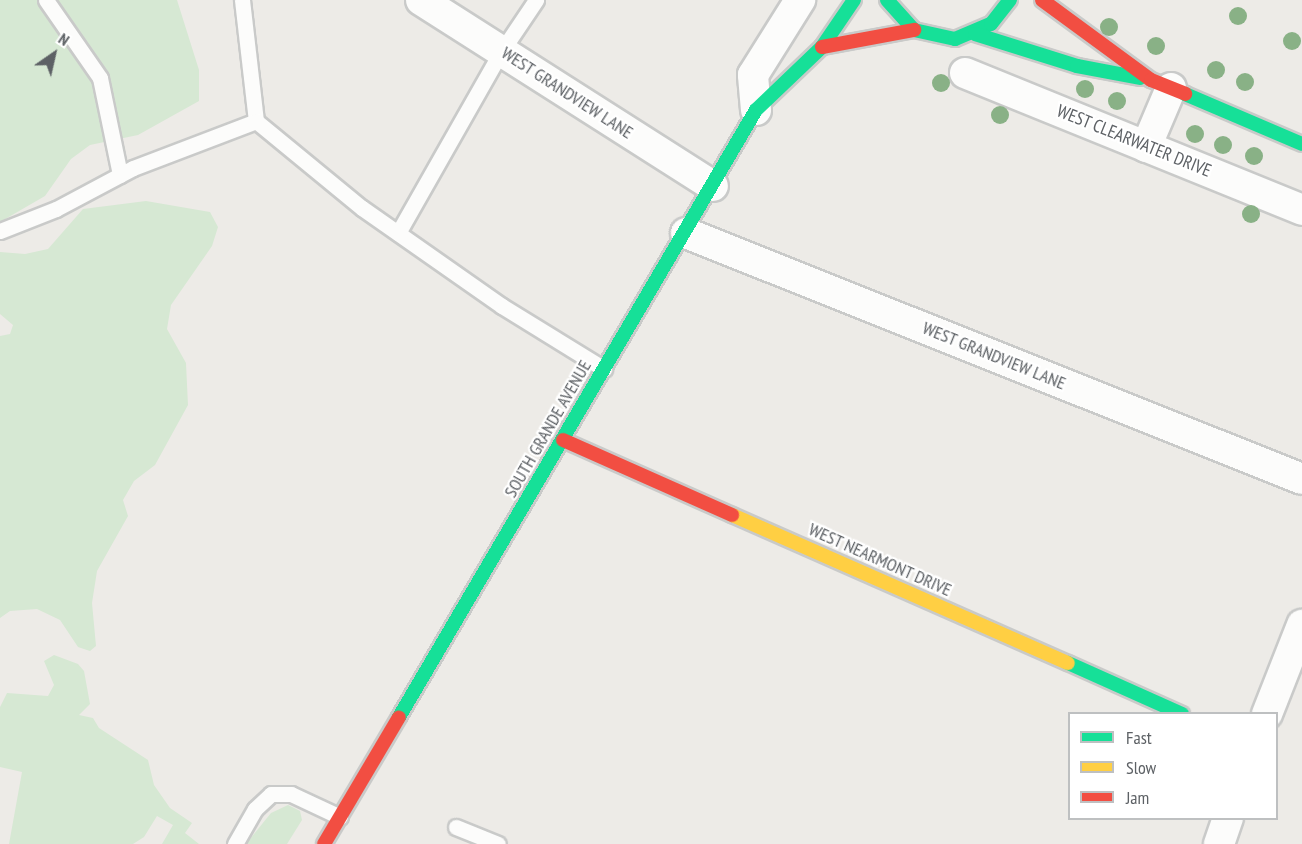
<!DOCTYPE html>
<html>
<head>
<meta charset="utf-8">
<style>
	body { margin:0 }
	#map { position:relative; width:1302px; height:844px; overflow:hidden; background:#edebe7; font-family:"PT Sans Narrow",sans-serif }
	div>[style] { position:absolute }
	.green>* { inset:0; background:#d6e8d3 }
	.roads { filter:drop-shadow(2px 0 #c9cac9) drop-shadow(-2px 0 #c9cac9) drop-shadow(0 2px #c9cac9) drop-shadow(0 -2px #c9cac9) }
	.lane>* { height:15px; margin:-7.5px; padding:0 7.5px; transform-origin:7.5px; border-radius:7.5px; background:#fcfcfb }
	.street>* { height:30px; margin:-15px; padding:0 15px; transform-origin:15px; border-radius:15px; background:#fcfcfb }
	.fast>* { height:14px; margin:-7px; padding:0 7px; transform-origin:7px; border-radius:7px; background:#16e098 }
	.slow>* { height:14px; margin:-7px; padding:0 7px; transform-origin:7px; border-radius:7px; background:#ffcf43 }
	.jam>* { height:14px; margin:-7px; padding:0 7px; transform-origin:7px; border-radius:7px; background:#f24e42 }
	.trees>* { width:18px; height:18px; margin:-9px; border-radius:50%; background:#89b186 }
	span { translate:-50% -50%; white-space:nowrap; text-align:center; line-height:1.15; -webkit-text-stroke:4.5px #fff; paint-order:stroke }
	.street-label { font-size:18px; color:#5d6165 }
	.legend { position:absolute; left:1068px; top:712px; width:210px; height:108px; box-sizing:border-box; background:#fff; border:2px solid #bec0c1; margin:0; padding:8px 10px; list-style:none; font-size:18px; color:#5d6165 }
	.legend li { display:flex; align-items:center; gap:12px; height:30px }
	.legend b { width:30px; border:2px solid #bec0c1 }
	.north { position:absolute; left:24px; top:24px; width:60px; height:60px; -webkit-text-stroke:4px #fff; paint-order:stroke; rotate:34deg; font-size:16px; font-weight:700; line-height:24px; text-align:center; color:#5d6165 }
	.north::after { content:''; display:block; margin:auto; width:21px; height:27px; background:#5d6165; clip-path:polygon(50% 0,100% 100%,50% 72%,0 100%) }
</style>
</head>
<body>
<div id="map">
	<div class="green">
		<i style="clip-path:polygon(0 0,177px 0,199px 70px,199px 101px,138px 135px,90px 145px,71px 159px,45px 196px,0 222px)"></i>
		<i style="clip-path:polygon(146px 201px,210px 212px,218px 227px,212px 246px,171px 305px,167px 329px,186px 363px,188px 405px,155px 465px,134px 481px,123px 500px,128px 516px,97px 571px,92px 603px,96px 646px,90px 651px,78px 647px,60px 620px,37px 609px,10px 611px,0 618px,0 336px,10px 334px,13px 325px,0 314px,0 252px,25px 254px,48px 249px,83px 209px)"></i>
		<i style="clip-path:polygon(54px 655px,78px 664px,84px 671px,90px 704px,79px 715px,93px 718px,99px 728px,148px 760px,154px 785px,170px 808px,192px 823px,185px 833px,199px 844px,162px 844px,173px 825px,157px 816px,144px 837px,133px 844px,9px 844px,22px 772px,0 767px,0 707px,7px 693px,48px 696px,54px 685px,44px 661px)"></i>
		<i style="clip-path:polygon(288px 805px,300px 811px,302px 820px,287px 844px,246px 844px,271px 813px)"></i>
	</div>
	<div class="roads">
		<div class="lane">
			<i style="left:46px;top:0;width:95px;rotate:55.3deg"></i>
			<i style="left:100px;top:78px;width:99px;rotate:78.3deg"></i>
			<i style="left:242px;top:0;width:122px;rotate:83.4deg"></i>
			<i style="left:0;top:231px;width:60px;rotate:-21.4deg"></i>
			<i style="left:56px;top:209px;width:87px;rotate:-28deg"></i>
			<i style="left:133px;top:168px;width:132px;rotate:-20.9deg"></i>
			<i style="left:256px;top:121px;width:137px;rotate:39.4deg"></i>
			<i style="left:362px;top:208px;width:171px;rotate:35deg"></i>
			<i style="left:502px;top:306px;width:120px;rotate:31.7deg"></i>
			<i style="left:398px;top:233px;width:208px;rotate:-60.4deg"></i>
			<i style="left:501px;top:52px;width:63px;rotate:-56.1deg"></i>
			<i style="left:456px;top:827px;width:45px;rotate:22deg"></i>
			<i style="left:235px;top:844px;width:40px;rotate:-60.3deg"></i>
			<i style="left:255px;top:809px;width:22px;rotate:-43deg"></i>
			<i style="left:271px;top:794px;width:20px"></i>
			<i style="left:291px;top:794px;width:54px;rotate:25.1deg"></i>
		</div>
		<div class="street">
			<i style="left:421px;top:0;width:346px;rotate:32.5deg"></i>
			<i style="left:965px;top:73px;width:364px;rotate:22.1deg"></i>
			<i style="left:756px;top:110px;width:35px;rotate:-95deg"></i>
			<i style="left:753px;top:75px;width:89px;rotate:-57.9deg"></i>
			<i style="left:1146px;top:147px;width:64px;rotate:-67deg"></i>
			<i style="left:686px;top:233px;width:663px;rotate:21.77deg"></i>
			<i style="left:1267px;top:714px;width:96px;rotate:-68.5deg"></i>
			<i style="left:1219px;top:844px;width:28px;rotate:-71deg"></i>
		</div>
		<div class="fast">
			<i style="left:887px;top:0;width:40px;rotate:48deg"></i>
			<i style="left:914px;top:30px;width:42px;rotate:12.4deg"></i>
			<i style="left:955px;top:39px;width:39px;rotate:-23deg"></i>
			<i style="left:991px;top:24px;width:31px;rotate:-52deg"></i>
			<i style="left:975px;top:34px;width:107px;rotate:17.4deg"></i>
			<i style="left:1077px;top:66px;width:64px;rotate:10.8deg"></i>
			<i style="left:1185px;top:94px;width:127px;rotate:23.1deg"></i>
			<i style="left:1068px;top:663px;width:125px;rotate:24.1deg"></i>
			<i style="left:399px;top:717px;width:704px;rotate:-59.54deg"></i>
			<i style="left:756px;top:110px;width:91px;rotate:-43.7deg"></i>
			<i style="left:822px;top:47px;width:57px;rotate:-55.8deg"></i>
		</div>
		<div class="slow">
			<i style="left:732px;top:515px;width:367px;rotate:23.8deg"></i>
		</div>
		<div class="jam">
			<i style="left:1042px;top:0;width:135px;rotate:36.3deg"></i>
			<i style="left:1151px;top:80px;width:37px;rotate:22deg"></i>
			<i style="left:822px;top:47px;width:94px;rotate:-10.5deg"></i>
			<i style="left:563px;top:440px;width:185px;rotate:23.9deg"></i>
			<i style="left:324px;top:844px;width:147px;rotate:-59.4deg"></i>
		</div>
	</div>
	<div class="trees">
		<i style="left:1238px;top:16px"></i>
		<i style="left:1109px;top:27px"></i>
		<i style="left:1292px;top:41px"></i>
		<i style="left:1156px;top:46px"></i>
		<i style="left:1216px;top:70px"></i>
		<i style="left:1245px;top:82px"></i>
		<i style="left:941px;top:83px"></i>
		<i style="left:1085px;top:89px"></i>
		<i style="left:1117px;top:101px"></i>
		<i style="left:1000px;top:115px"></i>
		<i style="left:1195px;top:134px"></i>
		<i style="left:1223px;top:145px"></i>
		<i style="left:1254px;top:156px"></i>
		<i style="left:1251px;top:214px"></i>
	</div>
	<div class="street-label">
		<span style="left:567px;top:93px;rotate:33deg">WEST GRANDVIEW LANE</span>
		<span style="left:1134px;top:141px;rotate:22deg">WEST CLEARWATER DRIVE</span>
		<span style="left:994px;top:356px;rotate:22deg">WEST GRANDVIEW LANE</span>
		<span style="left:548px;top:429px;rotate:-60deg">SOUTH GRANDE AVENUE</span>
		<span style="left:880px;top:560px;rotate:24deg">WEST NEARMONT DRIVE</span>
	</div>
	<ul class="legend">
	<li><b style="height:8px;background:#16e098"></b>Fast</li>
	<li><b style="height:8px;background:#ffcf43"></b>Slow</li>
	<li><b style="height:8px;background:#f24e42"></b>Jam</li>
	</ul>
	<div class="north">N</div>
</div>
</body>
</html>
